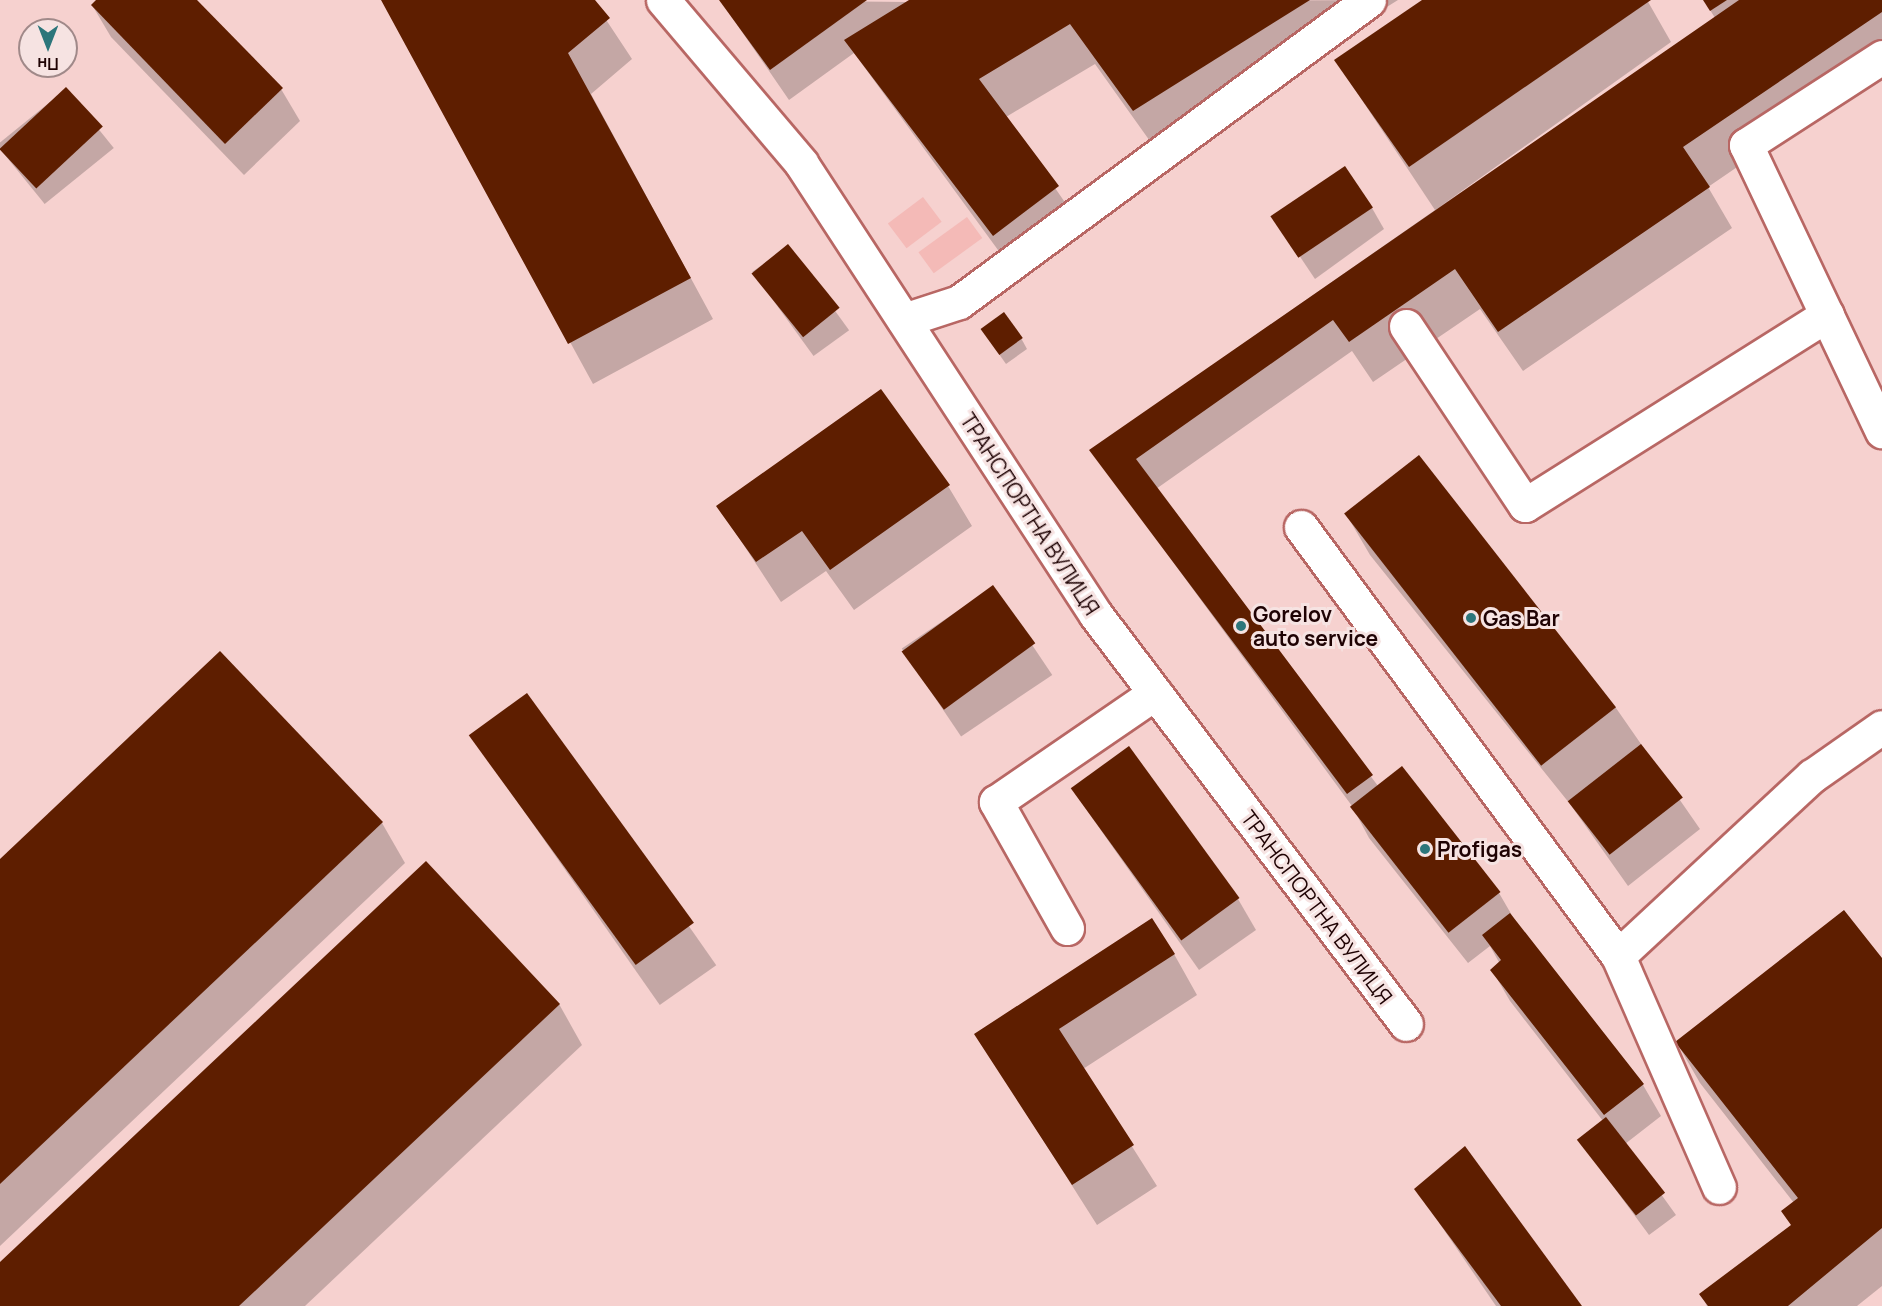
<!DOCTYPE html>
<html>
<head>
<meta charset="utf-8">
<style>
	body { margin:0 }
	#map { position:relative; width:1882px; height:1306px; overflow:hidden; background:#f6d1cf; font-family:Manrope,sans-serif }
	div>[style] { position:absolute }
	.green>* { inset:0; background:#f4bab7; transform-origin:0 0 }
	.shadow>* { inset:0; background:#0003; transform-origin:0 0 }
	.building>* { inset:0; background:#5e1e00; transform-origin:0 0 }
	.roads { filter:drop-shadow(2px 0 #b86764) drop-shadow(-2px 0 #b86764) drop-shadow(0 2px #b86764) drop-shadow(0 -2px #b86764) }
	.minor>* { height:33px; margin:-16.5px; padding:0 16.5px; transform-origin:16.5px; border-radius:16.5px; background:#fff }
	.dots>* { width:16px; height:16px; translate:-50% -50%; box-sizing:border-box; border:3px solid #f6e3e2; border-radius:50% }
	span { translate:-50% -50%; white-space:nowrap; text-align:center; line-height:1.15; -webkit-text-stroke:6px #f6e3e2; paint-order:stroke }
	.street-label { font-size:21px; color:#1e0203 }
	.poi-label { font-size:21px; color:#1e0203; font-weight:700 }
	.left { translate:0 -50%; text-align:left }
	.north { position:absolute; left:18px; top:18px; width:60px; height:60px; box-sizing:border-box; background:#f6e3e2; border:2px solid #a08989; border-radius:50%; rotate:180deg; font-size:16px; font-weight:700; line-height:24px; text-align:center; color:#1e0203 }
	.north::after { content:''; display:block; margin:auto; width:21px; height:27px; background:#2c767b; clip-path:polygon(50% 0,100% 100%,50% 72%,0 100%) }
</style>
</head>
<body>
<div id="map">
	<div class="green">
		<i style="left:923px;top:197px;width:31px;height:44px;rotate:53deg"></i>
		<i style="left:967px;top:217px;width:26px;height:60px;rotate:54deg"></i>
	</div>
	<div class="shadow">
		<i style="clip-path:polygon(98px 0,195px 0,281px 89px,300px 121px,244px 175px,111px 37px,92px 5px)"></i>
		<i style="clip-path:polygon(383px 0,593px 0,632px 59px,591px 94px,713px 319px,593px 384px)"></i>
		<i style="clip-path:polygon(720px 0,908px 2px,1398px 0,1157px 151px,1095px 64px,1006px 117px,1082px 227px,1017px 276px,854px 53px,789px 100px)"></i>
		<i style="clip-path:polygon(1424px 0,1647px 0,1671px 42px,1438px 208px,1715px 18px,1704px 0,1882px 0,1882px 68px,1708px 187px,1732px 228px,1523px 371px,1480px 309px,1373px 382px,1352px 351px,1156px 489px,1378px 786px,1499px 893px,1517px 924px,1643px 1085px,1661px 1116px,1625px 1144px,1676px 1215px,1649px 1235px,1579px 1140px,1603px 1121px,1510px 1001px,1492px 970px,1500px 964px,1490px 946px,1468px 963px,1369px 838px,1352px 806px,1091px 450px,1435px 210px,1336px 61px)"></i>
		<i style="left:66px;top:89px;width:76px;height:89px;rotate:51deg"></i>
		<i style="clip-path:polygon(1372px 208px,1384px 229px,1315px 279px,1274px 218px)"></i>
		<i style="left:788px;top:246px;width:104px;height:44px;rotate:54deg"></i>
		<i style="clip-path:polygon(982px 330px,1021px 338px,1027px 349px,1006px 364px)"></i>
		<i style="clip-path:polygon(1419px 457px,1616px 708px,1700px 829px,1628px 886px,1570px 804px,1370px 555px,1346px 514px)"></i>
		<i style="clip-path:polygon(948px 486px,972px 526px,854px 610px,826px 571px,781px 602px,718px 506px)"></i>
		<i style="left:993px;top:587px;width:106px;height:110px;rotate:56deg"></i>
		<i style="left:527px;top:695px;width:330px;height:69px;rotate:55deg"></i>
		<i style="clip-path:polygon(1072px 789px,1238px 899px,1256px 930px,1199px 970px)"></i>
		<i style="clip-path:polygon(382px 823px,405px 863px,0 1246px,0 861px)"></i>
		<i style="clip-path:polygon(1174px 954px,1197px 995px,1083px 1069px,1157px 1186px,1097px 1225px,976px 1034px)"></i>
		<i style="clip-path:polygon(1882px 961px,1882px 1286px,1857px 1306px,1707px 1306px,1701px 1295px,1792px 1226px,1794px 1203px,1700px 1083px,1677px 1043px)"></i>
		<i style="clip-path:polygon(559px 1004px,582px 1045px,305px 1306px,0 1306px,0 1264px)"></i>
		<i style="clip-path:polygon(1416px 1189px,1580px 1306px,1496px 1306px)"></i>
	</div>
	<div class="building">
		<i style="clip-path:polygon(96px 0,197px 0,283px 88px,225px 144px,91px 5px)"></i>
		<i style="clip-path:polygon(381px 0,595px 0,610px 18px,568px 53px,691px 278px,568px 344px)"></i>
		<i style="clip-path:polygon(719px 0,867px 0,770px 70px)"></i>
		<i style="clip-path:polygon(909px 0,1310px 0,1133px 111px,1070px 24px,979px 79px,1059px 186px,993px 236px,844px 40px)"></i>
		<i style="clip-path:polygon(1422px 0,1651px 0,1409px 167px,1334px 60px)"></i>
		<i style="clip-path:polygon(1703px 0,1727px 0,1710px 11px)"></i>
		<i style="clip-path:polygon(1739px 0,1882px 0,1882px 12px,1683px 147px,1710px 187px,1498px 332px,1455px 269px,1349px 342px,1333px 320px,1136px 459px,1373px 775px,1347px 794px,1089px 450px)"></i>
		<i style="left:66px;top:87px;width:54px;height:91px;rotate:47deg"></i>
		<i style="left:1345px;top:166px;width:50px;height:90px;rotate:56deg"></i>
		<i style="left:788px;top:244px;width:82px;height:47px;rotate:51deg"></i>
		<i style="left:1004px;top:312px;width:32px;height:29px;rotate:54deg"></i>
		<i style="clip-path:polygon(881px 389px,950px 485px,830px 570px,802px 531px,756px 562px,716px 506px)"></i>
		<i style="left:1419px;top:455px;width:320px;height:95px;rotate:52deg"></i>
		<i style="left:993px;top:585px;width:72px;height:113px;rotate:54deg"></i>
		<i style="clip-path:polygon(220px 651px,383px 822px,0 1184px,0 859px)"></i>
		<i style="left:527px;top:693px;width:284px;height:72px;rotate:54deg"></i>
		<i style="left:1641px;top:744px;width:68px;height:93px;rotate:52deg"></i>
		<i style="left:1129px;top:746px;width:188px;height:72px;rotate:54deg"></i>
		<i style="left:1402px;top:766px;width:160px;height:66px;rotate:52deg"></i>
		<i style="clip-path:polygon(426px 861px,560px 1004px,239px 1306px,0 1306px,0 1262px)"></i>
		<i style="clip-path:polygon(1844px 910px,1882px 958px,1882px 1228px,1788px 1306px,1708px 1306px,1699px 1294px,1791px 1225px,1781px 1211px,1798px 1198px,1675px 1042px)"></i>
		<i style="clip-path:polygon(1510px 913px,1644px 1084px,1604px 1115px,1490px 970px,1501px 960px,1482px 935px)"></i>
		<i style="clip-path:polygon(1152px 918px,1175px 954px,1059px 1029px,1134px 1145px,1072px 1185px,974px 1034px)"></i>
		<i style="left:1606px;top:1117px;width:96px;height:37px;rotate:52deg"></i>
		<i style="clip-path:polygon(1465px 1146px,1582px 1306px,1501px 1306px,1414px 1189px)"></i>
	</div>
	<div class="roads">
		<div class="minor">
			<i style="left:663px;top:0;width:214px;rotate:49.7deg"></i>
			<i style="left:801px;top:163px;width:540px;rotate:56.87deg"></i>
			<i style="left:1096px;top:615px;width:513px;rotate:52.84deg"></i>
			<i style="left:1882px;top:57px;width:162px;rotate:147.1deg"></i>
			<i style="left:1746px;top:145px;width:317px;rotate:64.6deg"></i>
			<i style="left:904px;top:320px;width:58px;rotate:-18.1deg"></i>
			<i style="left:959px;top:302px;width:509px;rotate:-36.37deg"></i>
			<i style="left:1406px;top:326px;width:215px;rotate:56.4deg"></i>
			<i style="left:1525px;top:505px;width:357px;rotate:-32.2deg"></i>
			<i style="left:1301px;top:527px;width:533px;rotate:53.54deg"></i>
			<i style="left:1618px;top:956px;width:265px;rotate:-42.9deg"></i>
			<i style="left:1812px;top:776px;width:85px;rotate:-35deg"></i>
			<i style="left:1067px;top:928px;width:145px;rotate:-119.4deg"></i>
			<i style="left:996px;top:802px;width:193px;rotate:-34.4deg"></i>
			<i style="left:1618px;top:956px;width:252px;rotate:66.4deg"></i>
		</div>
	</div>
	<div class="dots">
		<i style="left:1471px;top:618px;background:#2c767b"></i>
		<i style="left:1241px;top:626px;background:#2c767b"></i>
		<i style="left:1425px;top:849px;background:#2c767b"></i>
	</div>
	<div class="street-label">
		<span style="left:1030px;top:514px;rotate:57deg">ТРАНСПОРТНА ВУЛИЦЯ</span>
		<span style="left:1317px;top:907px;rotate:53deg">ТРАНСПОРТНА ВУЛИЦЯ</span>
	</div>
	<div class="poi-label">
		<span class="left" style="left:1253px;top:626px">Gorelov<br>auto service</span>
		<span class="left" style="left:1483px;top:618px">Gas Bar</span>
		<span class="left" style="left:1437px;top:849px">Profigas</span>
	</div>
	<div class="north">Пн</div>
</div>
</body>
</html>
